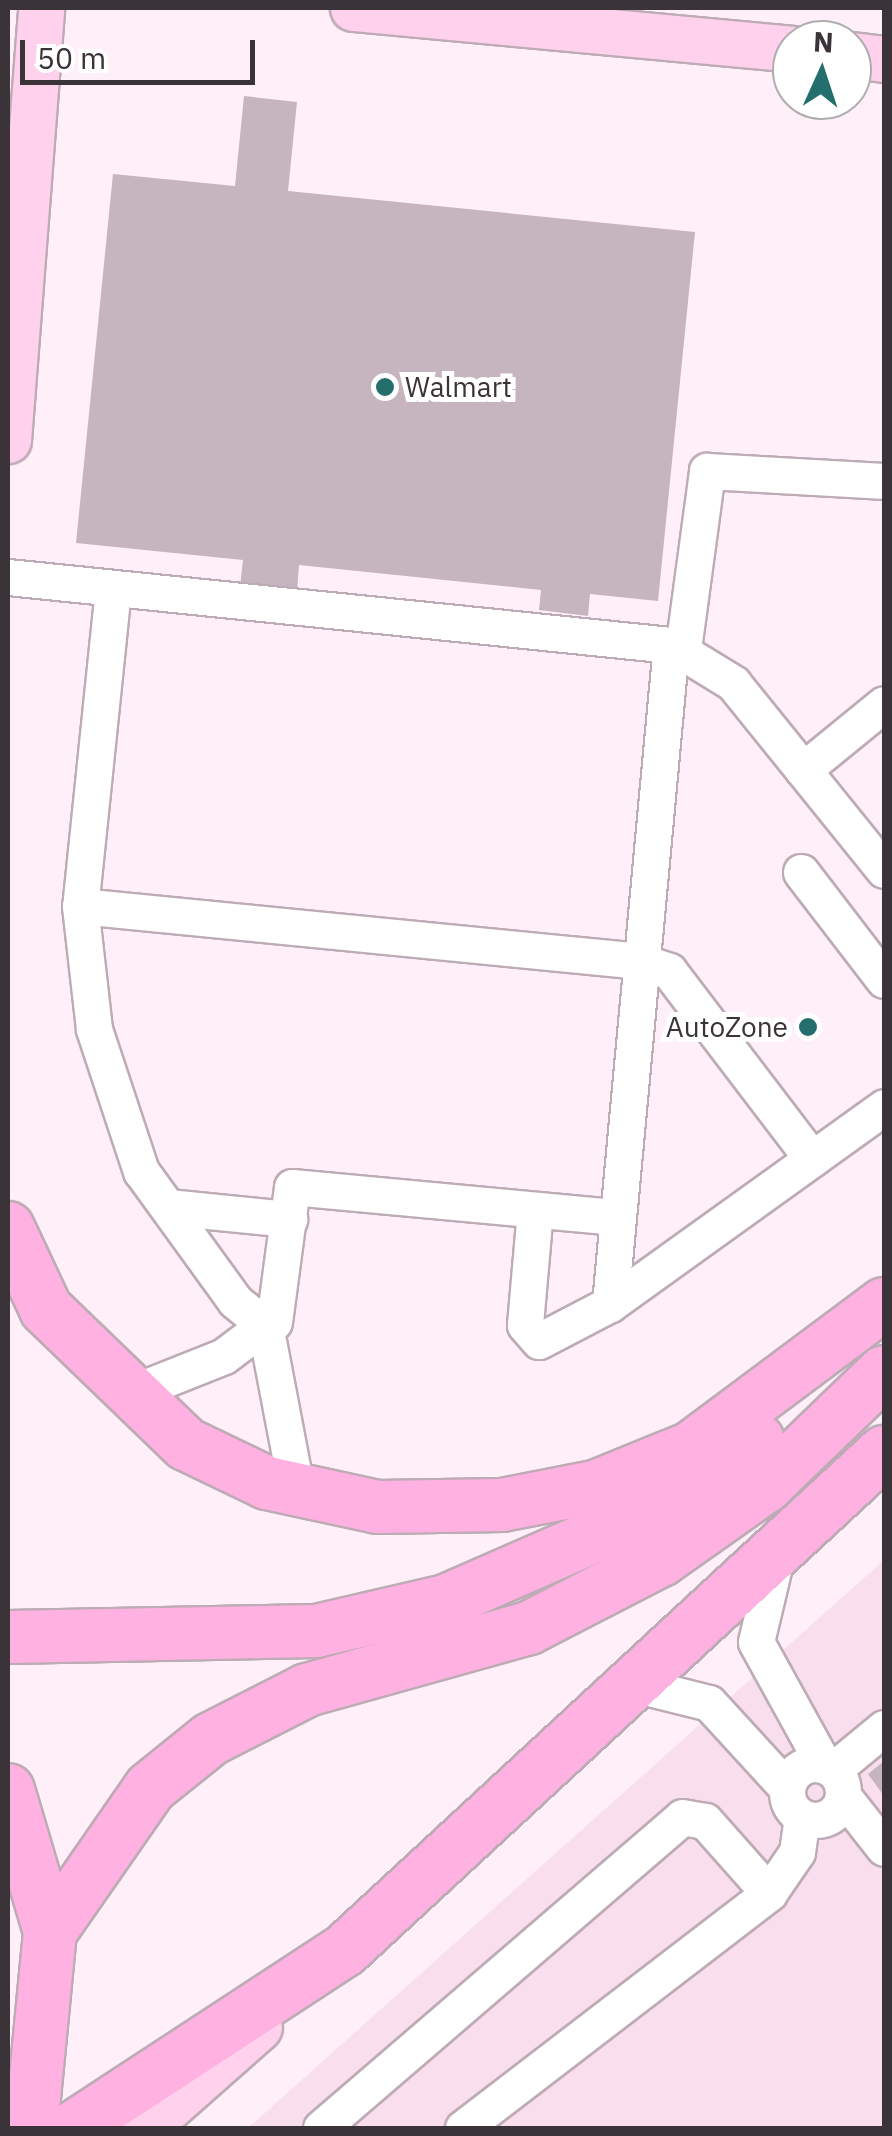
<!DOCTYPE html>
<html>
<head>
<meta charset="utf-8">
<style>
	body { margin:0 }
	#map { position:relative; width:892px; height:2136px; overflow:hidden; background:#feeff8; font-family:"IBM Plex Sans",sans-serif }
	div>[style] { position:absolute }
	.built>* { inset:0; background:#f9deee }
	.building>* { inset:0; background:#c6b4bf }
	.roads { filter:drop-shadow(2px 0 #bdabb5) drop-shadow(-2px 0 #bdabb5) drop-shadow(0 2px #bdabb5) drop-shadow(0 -2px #bdabb5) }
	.minor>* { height:35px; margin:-17.5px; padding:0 17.5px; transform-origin:17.5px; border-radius:17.5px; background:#fff }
	.minor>.ring { margin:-17.5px; padding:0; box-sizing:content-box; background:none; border:35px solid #fff; border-radius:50% }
	.major>* { height:45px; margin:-22.5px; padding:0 22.5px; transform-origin:22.5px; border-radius:22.5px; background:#ffd1ed }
	.highway>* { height:52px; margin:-26px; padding:0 26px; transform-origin:26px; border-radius:26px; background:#ffb2e1 }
	.dots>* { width:28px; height:28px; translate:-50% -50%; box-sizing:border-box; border:5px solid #fff; border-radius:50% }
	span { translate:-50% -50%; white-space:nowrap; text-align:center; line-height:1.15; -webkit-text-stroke:10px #fff; paint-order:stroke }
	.poi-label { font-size:28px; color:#3a3337 }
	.left { translate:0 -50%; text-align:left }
	.right { translate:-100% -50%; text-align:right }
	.frame { position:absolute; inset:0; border:10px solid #3a3337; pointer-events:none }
	.north { position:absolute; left:772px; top:20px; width:100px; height:100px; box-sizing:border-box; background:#fff; border:2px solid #b0adaf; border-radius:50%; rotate:3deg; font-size:28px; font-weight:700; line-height:40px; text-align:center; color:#3a3337 }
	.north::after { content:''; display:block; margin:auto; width:35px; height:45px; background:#246f6e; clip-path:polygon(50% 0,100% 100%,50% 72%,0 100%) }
	.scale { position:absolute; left:20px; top:40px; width:235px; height:45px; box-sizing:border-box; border:5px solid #3a3337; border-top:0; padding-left:12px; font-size:30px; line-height:35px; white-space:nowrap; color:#3a3337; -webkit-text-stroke:8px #fff; paint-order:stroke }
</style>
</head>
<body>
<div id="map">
	<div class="built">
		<i style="clip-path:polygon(884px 1560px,884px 2128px,248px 2128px)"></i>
	</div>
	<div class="building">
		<i style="clip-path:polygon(244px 96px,297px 102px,288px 191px,695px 232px,658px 601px,590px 594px,588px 616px,539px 610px,541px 590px,299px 565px,297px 591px,240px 586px,243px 560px,76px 543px,113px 174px,235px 186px)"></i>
		<i style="clip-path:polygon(884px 1761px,884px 1796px,868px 1774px)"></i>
	</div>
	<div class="roads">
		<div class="minor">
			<i style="left:8px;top:577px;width:666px;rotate:5.86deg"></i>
			<i style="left:671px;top:645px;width:73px;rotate:31.5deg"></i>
			<i style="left:733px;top:683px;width:240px;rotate:51.1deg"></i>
			<i style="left:113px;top:589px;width:319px;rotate:95.9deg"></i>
			<i style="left:80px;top:906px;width:124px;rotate:83.5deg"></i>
			<i style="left:94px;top:1029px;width:150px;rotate:71.7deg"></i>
			<i style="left:141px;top:1171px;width:160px;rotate:54.1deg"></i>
			<i style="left:235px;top:1301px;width:38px;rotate:39deg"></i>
			<i style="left:265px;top:1325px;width:9px;rotate:-18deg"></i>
			<i style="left:274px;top:1322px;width:136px;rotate:-82.4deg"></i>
			<i style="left:292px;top:1187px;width:326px;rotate:5.3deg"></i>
			<i style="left:683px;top:649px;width:180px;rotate:-82.3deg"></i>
			<i style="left:707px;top:471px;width:177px;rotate:3.2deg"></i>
			<i style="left:803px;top:770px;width:104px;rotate:-39.2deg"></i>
			<i style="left:801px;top:872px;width:136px;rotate:52.5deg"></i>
			<i style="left:80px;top:906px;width:563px;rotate:5.61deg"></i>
			<i style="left:640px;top:961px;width:31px;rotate:19deg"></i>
			<i style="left:669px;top:971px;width:236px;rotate:52.7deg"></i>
			<i style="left:168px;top:1207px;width:122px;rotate:5.7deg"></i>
			<i style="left:535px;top:1210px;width:115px;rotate:95deg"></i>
			<i style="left:525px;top:1325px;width:21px;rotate:49deg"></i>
			<i style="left:539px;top:1341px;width:80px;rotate:-27.5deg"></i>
			<i style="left:610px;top:1304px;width:337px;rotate:-35.7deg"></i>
			<i style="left:610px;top:1304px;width:662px;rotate:-84.71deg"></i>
			<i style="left:126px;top:1395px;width:105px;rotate:-21.7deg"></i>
			<i style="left:224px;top:1356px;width:51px;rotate:-37.1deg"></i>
			<i style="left:265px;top:1325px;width:170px;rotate:79.2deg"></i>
			<i style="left:776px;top:1558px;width:86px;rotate:103.4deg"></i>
			<i style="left:756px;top:1642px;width:141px;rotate:61.1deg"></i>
			<i style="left:633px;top:1684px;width:78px;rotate:14deg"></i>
			<i style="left:709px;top:1703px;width:115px;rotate:47.5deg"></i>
			<i class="ring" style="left:787px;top:1764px;width:21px;height:21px"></i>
			<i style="left:833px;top:1770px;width:66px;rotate:-39.5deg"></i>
			<i style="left:843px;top:1796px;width:66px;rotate:51.7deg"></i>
			<i style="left:321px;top:2128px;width:476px;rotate:-40.7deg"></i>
			<i style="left:682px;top:1817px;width:23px;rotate:10deg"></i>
			<i style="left:705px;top:1821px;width:96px;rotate:48.4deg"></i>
			<i style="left:463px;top:2128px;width:386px;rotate:-37.5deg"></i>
			<i style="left:769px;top:1893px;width:50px;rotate:-55.7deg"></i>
			<i style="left:797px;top:1852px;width:35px;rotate:-82deg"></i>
		</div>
		<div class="major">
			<i style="left:353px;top:8px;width:441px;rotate:5.3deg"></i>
			<i style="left:852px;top:55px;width:32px;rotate:7deg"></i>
			<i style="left:8px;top:440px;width:433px;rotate:-85.6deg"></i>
			<i style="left:145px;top:2128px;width:152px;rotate:-41.5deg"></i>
		</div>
		<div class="highway">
			<i style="left:8px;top:1228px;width:89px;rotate:64.9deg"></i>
			<i style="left:46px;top:1309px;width:194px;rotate:44deg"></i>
			<i style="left:186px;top:1444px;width:90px;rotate:25.7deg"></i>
			<i style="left:267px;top:1483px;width:114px;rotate:12.2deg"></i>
			<i style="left:378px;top:1507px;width:124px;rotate:-0.9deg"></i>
			<i style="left:502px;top:1505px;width:95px;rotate:-11deg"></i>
			<i style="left:595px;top:1487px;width:104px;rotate:-22.1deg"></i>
			<i style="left:691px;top:1448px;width:241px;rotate:-36.7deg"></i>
			<i style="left:8px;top:1637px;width:308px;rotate:-1.1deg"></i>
			<i style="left:316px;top:1631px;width:133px;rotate:-13deg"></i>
			<i style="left:446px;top:1601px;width:262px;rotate:-23.6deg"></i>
			<i style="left:686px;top:1496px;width:91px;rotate:-37.9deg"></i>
			<i style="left:8px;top:1790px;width:148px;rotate:73.5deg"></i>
			<i style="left:50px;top:1932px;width:197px;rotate:95.5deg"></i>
			<i style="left:50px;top:1932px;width:175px;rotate:-55.2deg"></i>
			<i style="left:150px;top:1788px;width:78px;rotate:-38.8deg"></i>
			<i style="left:211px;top:1739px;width:108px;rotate:-27deg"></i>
			<i style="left:307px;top:1690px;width:230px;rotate:-15.6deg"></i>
			<i style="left:529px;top:1628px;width:148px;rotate:-27.3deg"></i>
			<i style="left:661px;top:1560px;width:128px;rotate:-35.2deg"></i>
			<i style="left:766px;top:1486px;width:164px;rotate:-44deg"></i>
			<i style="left:73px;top:2128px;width:325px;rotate:-33.2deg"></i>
			<i style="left:345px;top:1950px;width:734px;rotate:-42.74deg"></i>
		</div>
	</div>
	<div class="dots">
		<i style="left:385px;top:387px;background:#246f6e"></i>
		<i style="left:808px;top:1027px;background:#246f6e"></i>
	</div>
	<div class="poi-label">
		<span class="left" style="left:405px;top:387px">Walmart</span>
		<span class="right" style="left:788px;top:1027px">AutoZone</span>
	</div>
	<div class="frame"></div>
	<div class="north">N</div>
	<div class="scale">50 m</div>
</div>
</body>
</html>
